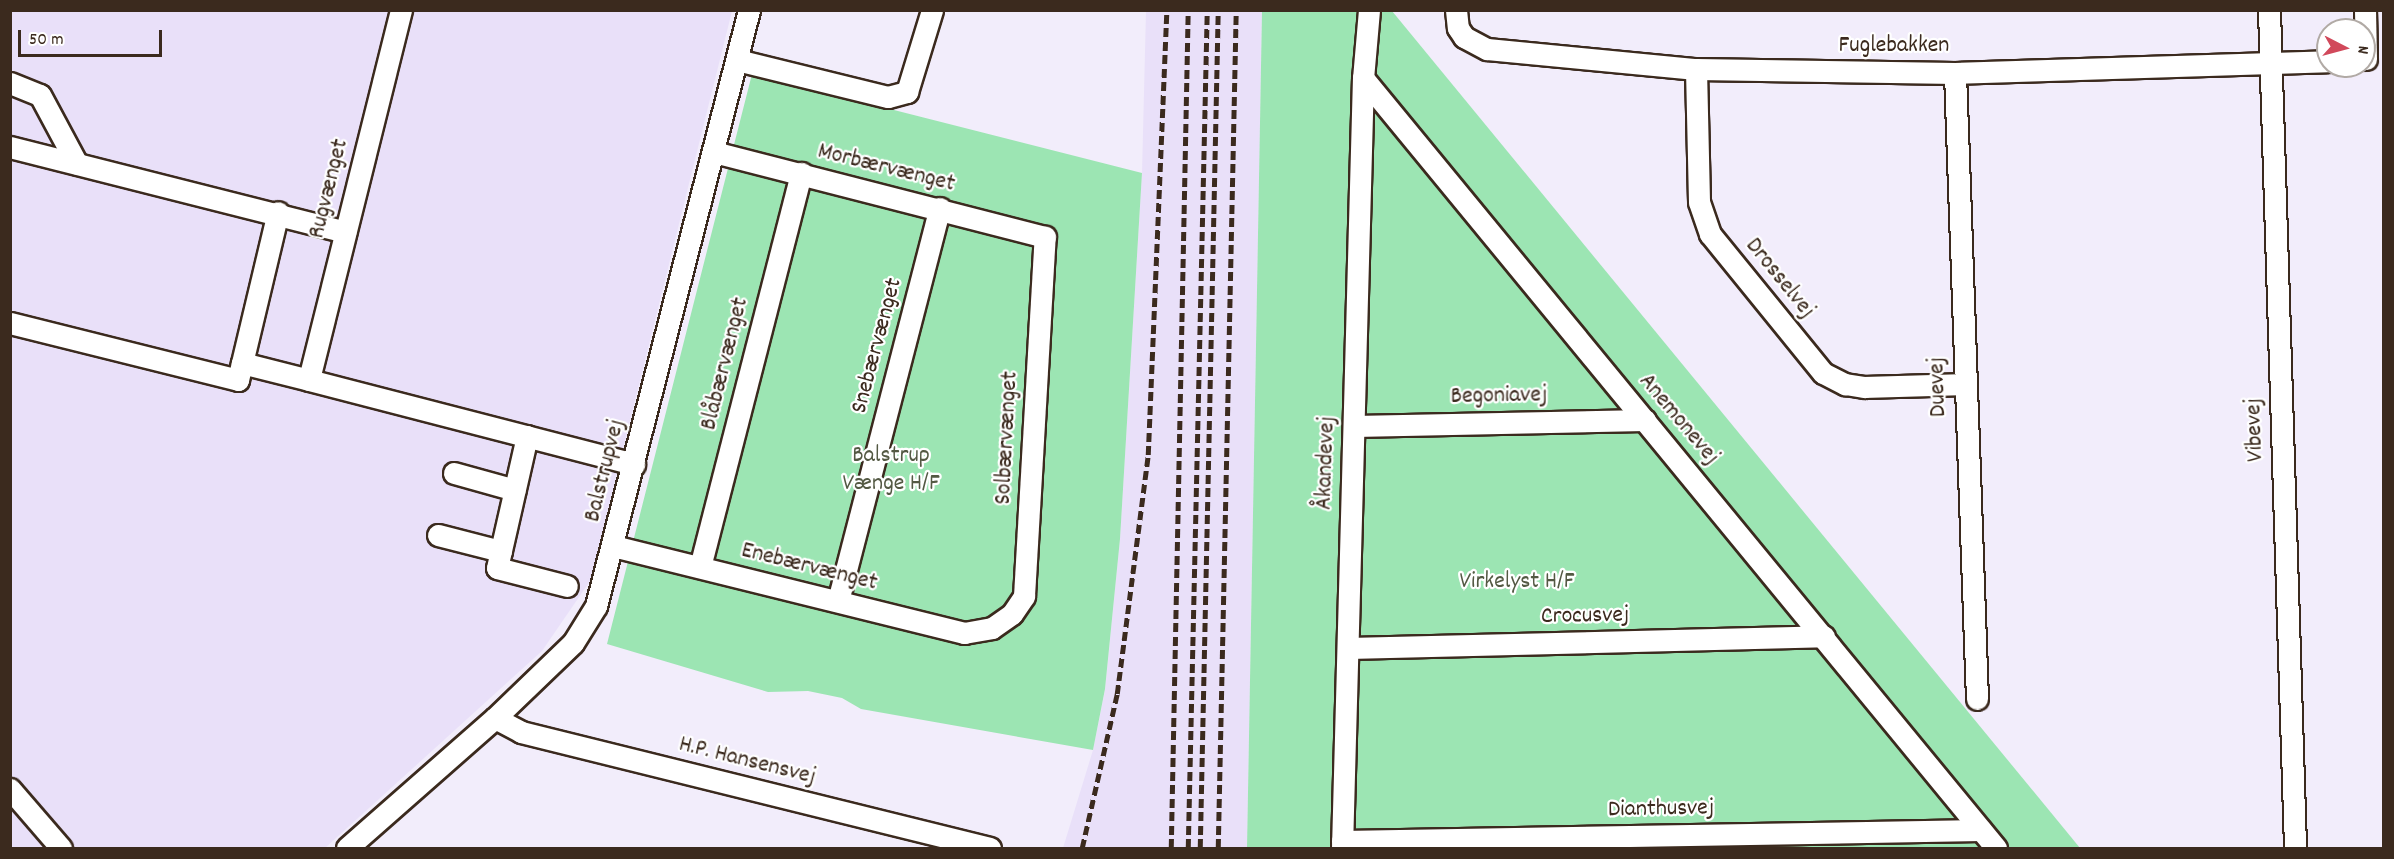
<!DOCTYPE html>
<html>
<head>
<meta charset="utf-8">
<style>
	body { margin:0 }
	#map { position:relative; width:2394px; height:859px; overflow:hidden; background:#f2edfb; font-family:Dekko,sans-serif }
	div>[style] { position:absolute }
	.built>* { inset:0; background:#e9e0f9 }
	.green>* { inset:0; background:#9ce5b3 }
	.roads { filter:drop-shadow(2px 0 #3b2a1e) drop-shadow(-2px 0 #3b2a1e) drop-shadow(0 2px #3b2a1e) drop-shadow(0 -2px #3b2a1e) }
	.minor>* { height:21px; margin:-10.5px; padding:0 10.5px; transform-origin:10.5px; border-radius:10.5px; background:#fff }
	.rail>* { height:4.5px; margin-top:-2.25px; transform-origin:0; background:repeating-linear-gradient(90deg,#3b2a1e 0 9px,transparent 0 13.5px) }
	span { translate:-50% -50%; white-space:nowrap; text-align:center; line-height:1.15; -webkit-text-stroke:4.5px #fff; paint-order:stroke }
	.street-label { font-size:24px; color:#3b2a1e }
	.park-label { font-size:24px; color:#535943 }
	.frame { position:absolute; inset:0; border:12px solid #3b2a1e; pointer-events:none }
	.north { position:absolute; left:2316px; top:18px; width:60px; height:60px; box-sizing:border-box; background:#fff; border:2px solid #b1aaa5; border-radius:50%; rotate:96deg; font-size:16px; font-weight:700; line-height:24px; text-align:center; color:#3b2a1e }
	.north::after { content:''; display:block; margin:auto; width:21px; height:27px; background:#d1495b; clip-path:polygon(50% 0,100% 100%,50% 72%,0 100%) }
	.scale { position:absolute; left:18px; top:30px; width:144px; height:27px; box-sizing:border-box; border:3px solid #3b2a1e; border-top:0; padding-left:8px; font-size:18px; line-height:21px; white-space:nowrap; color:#3b2a1e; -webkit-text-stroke:4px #fff; paint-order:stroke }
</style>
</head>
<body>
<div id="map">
	<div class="built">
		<i style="clip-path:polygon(10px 11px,732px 11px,590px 581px,542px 651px,325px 848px,11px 848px)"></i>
		<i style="clip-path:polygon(1146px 11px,1262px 11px,1247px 848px,1063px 848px,1093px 750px,1105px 690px,1120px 539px,1142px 173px)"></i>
	</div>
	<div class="green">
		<i style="clip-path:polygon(1262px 11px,1392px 11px,2080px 848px,1247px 848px)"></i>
		<i style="clip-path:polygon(752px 74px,1142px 173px,1120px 539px,1105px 689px,1093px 750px,861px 709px,842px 698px,808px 691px,768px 692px,607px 644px)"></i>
	</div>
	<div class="roads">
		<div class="minor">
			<i style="left:401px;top:10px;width:381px;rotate:104deg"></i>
			<i style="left:309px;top:380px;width:336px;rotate:14.5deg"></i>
			<i style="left:1369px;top:10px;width:68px;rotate:95deg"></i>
			<i style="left:1363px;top:78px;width:997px;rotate:50.58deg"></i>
			<i style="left:1456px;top:10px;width:18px;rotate:84deg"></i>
			<i style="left:1458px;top:28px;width:11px;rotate:56deg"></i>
			<i style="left:1464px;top:37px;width:26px;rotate:28deg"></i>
			<i style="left:1487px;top:49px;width:210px;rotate:5.5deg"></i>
			<i style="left:1696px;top:69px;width:259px;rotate:0.9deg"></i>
			<i style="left:1955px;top:73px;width:373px;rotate:-1.8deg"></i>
			<i style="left:2269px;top:10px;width:838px;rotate:88.22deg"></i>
			<i style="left:2365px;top:10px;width:49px;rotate:88.8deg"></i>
			<i style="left:737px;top:60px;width:155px;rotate:13.8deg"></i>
			<i style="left:888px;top:97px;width:20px;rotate:-15deg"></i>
			<i style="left:907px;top:92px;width:86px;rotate:-73deg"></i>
			<i style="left:1696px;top:69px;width:133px;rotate:88.7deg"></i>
			<i style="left:1699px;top:202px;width:34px;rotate:71deg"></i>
			<i style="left:1710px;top:234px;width:179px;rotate:50.9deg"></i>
			<i style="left:1823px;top:373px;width:25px;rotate:27deg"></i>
			<i style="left:1845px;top:384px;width:20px;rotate:9deg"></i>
			<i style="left:1865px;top:387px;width:100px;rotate:-1.7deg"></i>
			<i style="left:1955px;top:73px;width:626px;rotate:87.99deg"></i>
			<i style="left:10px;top:83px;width:32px;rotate:22deg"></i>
			<i style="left:40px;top:95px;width:78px;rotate:61.8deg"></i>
			<i style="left:10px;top:147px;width:346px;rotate:14.2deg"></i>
			<i style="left:10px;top:323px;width:235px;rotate:14deg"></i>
			<i style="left:238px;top:380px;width:17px;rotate:-77deg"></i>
			<i style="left:242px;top:363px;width:69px;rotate:14.2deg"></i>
			<i style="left:242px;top:363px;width:155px;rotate:-76.6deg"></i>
			<i style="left:1354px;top:426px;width:291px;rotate:-1.2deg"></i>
			<i style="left:527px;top:436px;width:135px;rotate:102.8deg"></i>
			<i style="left:497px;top:568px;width:72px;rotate:14.4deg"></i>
			<i style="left:454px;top:473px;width:63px;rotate:15.6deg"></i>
			<i style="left:438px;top:535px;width:65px;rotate:14.3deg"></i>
			<i style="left:613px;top:546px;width:362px;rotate:13.9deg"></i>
			<i style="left:964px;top:633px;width:28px;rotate:-10deg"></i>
			<i style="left:992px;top:628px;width:24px;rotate:-35deg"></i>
			<i style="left:1012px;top:614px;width:22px;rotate:-56deg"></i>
			<i style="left:1024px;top:596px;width:360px;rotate:-86.7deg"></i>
			<i style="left:1045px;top:237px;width:342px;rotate:-165.6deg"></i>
			<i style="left:700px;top:567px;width:407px;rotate:-75.6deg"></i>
			<i style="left:838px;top:601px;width:406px;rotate:-75.5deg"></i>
			<i style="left:1348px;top:648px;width:476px;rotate:-1.4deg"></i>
			<i style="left:495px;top:718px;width:30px;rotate:28deg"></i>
			<i style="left:521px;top:732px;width:483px;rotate:13.9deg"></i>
			<i style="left:10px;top:789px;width:78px;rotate:49.2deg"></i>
			<i style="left:1342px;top:841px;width:639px;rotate:-0.99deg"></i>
			<i style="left:347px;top:848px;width:197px;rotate:-41.3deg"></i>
			<i style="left:495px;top:718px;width:108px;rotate:-43.9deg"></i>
			<i style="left:573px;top:643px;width:44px;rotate:-58.1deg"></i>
			<i style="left:596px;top:606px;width:615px;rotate:-75.6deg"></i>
			<i style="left:1342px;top:848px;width:770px;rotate:-88.44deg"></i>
		</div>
	</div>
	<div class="rail">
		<i style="left:1082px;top:848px;width:158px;rotate:-77.2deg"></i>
		<i style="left:1117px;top:694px;width:241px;rotate:-82.6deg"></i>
		<i style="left:1148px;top:455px;width:445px;rotate:-87.6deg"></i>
		<i style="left:1171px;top:848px;width:838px;rotate:-88.84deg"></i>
		<i style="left:1188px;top:848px;width:838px;rotate:-88.7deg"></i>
		<i style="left:1200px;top:848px;width:838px;rotate:-88.77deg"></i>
		<i style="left:1218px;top:848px;width:838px;rotate:-88.77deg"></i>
	</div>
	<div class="street-label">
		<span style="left:1894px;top:47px">Fuglebakken</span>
		<span style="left:886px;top:169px;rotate:14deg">Morbærvænget</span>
		<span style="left:330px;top:189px;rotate:-76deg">Rugvænget</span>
		<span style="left:1779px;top:279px;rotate:51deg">Drosselvej</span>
		<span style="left:878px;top:346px;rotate:-75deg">Snebærvænget</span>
		<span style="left:726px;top:364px;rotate:-76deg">Blåbærvænget</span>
		<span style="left:1939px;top:387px;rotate:-92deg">Duevej</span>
		<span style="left:1499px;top:397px;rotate:-1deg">Begoniavej</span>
		<span style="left:1678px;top:420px;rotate:50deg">Anemonevej</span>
		<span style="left:2256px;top:430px;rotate:-92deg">Vibevej</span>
		<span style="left:1008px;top:438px;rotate:-87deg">Solbærvænget</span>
		<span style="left:1327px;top:463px;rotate:-88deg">Åkandevej</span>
		<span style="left:606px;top:471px;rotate:-76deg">Balstrupvej</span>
		<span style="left:809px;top:568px;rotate:14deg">Enebærvænget</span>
		<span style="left:1585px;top:617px;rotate:-1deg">Crocusvej</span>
		<span style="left:747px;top:762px;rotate:14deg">H.P. Hansensvej</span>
		<span style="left:1661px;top:810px;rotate:-1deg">Dianthusvej</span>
	</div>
	<div class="park-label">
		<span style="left:891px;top:471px">Balstrup<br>Vænge H/F</span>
		<span style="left:1517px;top:583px">Virkelyst H/F</span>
	</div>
	<div class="frame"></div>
	<div class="north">N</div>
	<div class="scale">50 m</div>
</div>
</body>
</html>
